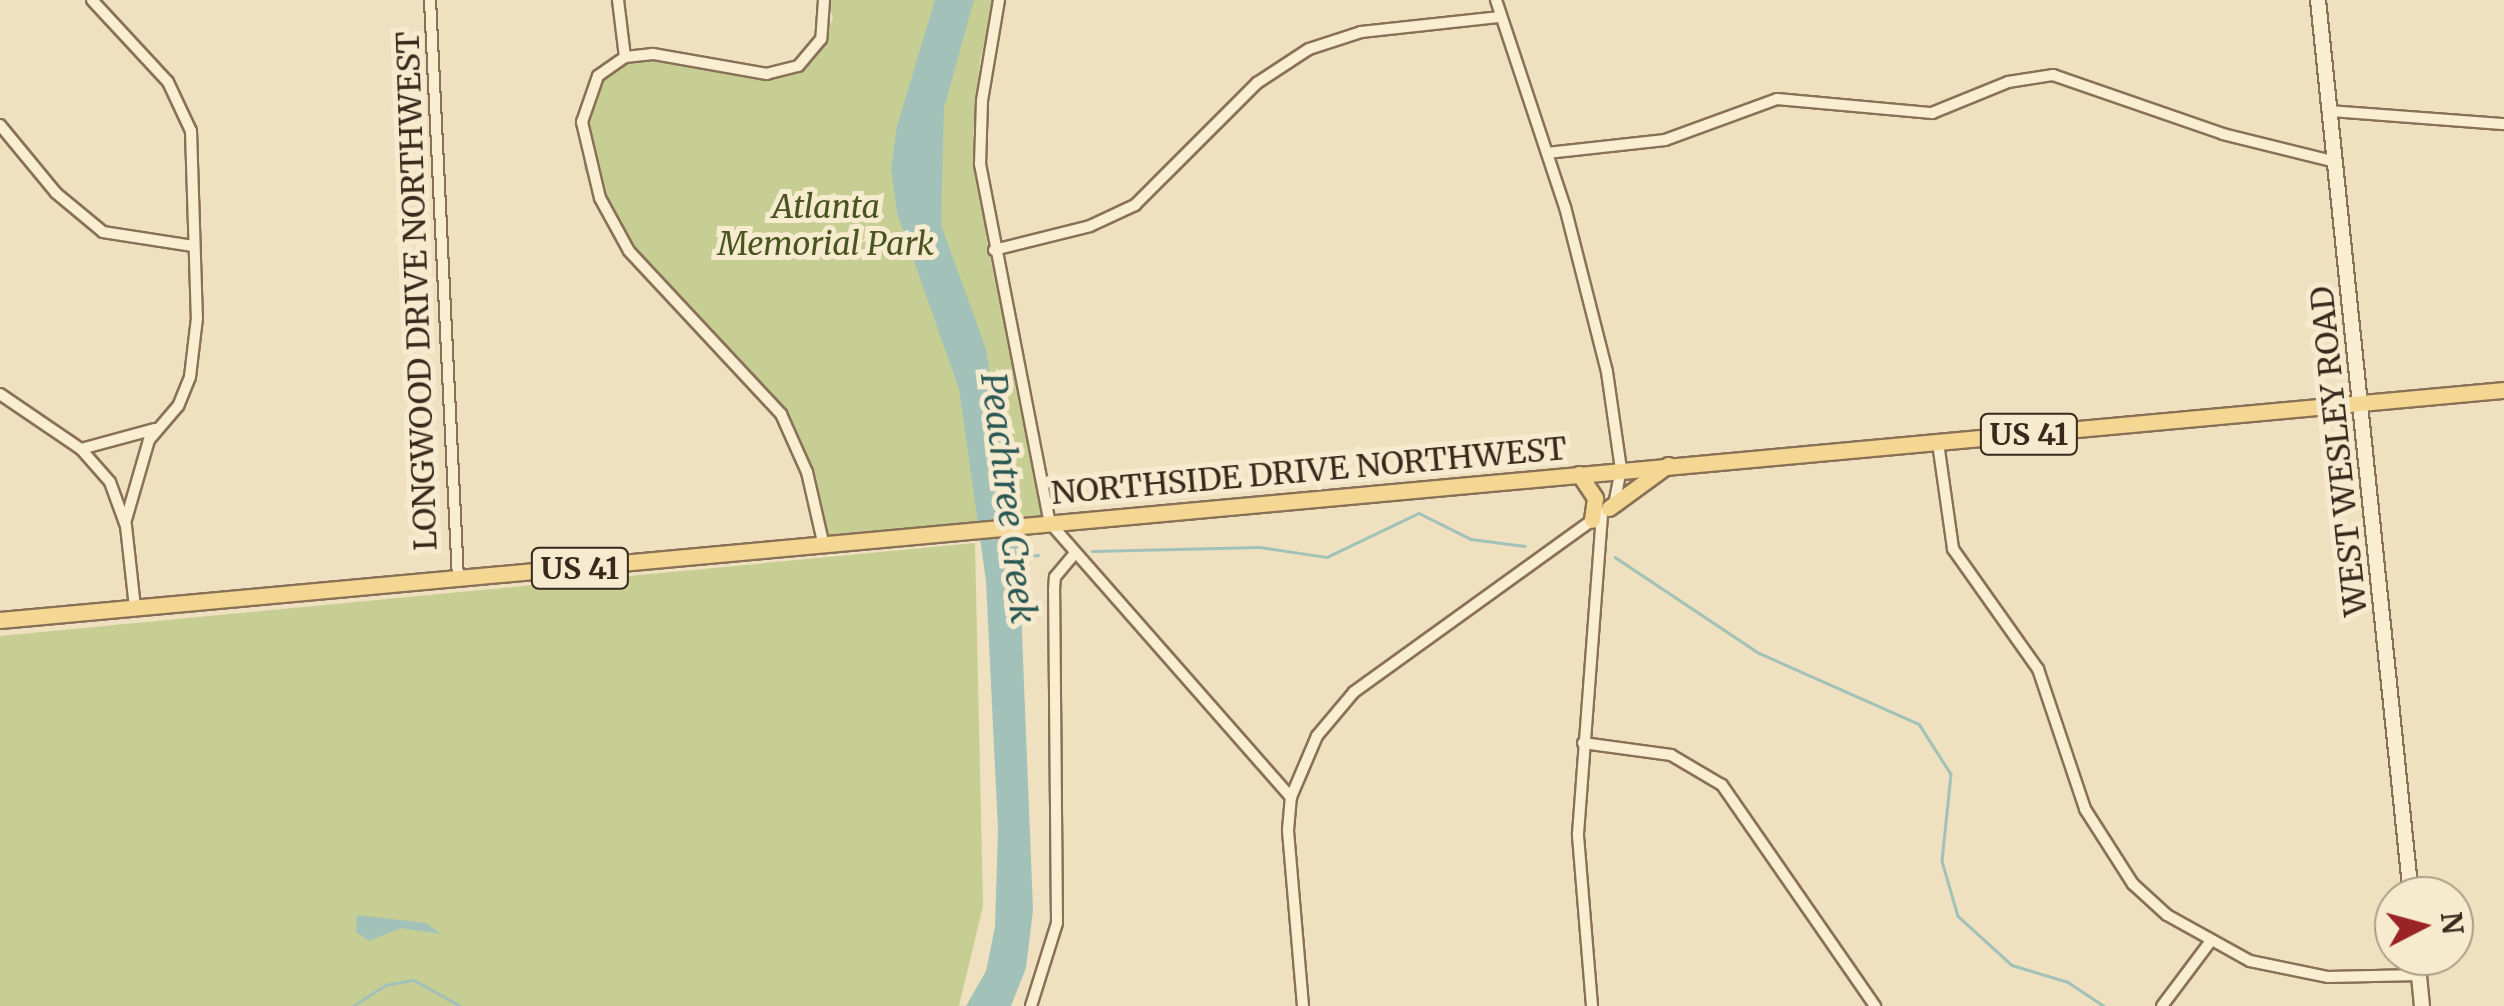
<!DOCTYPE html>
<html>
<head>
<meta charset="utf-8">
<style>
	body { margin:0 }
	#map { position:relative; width:2504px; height:1006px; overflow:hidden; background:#efe1bf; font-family:Merriweather,serif }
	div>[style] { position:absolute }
	.green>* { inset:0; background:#c7ce93 }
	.water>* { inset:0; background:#a2c1b8 }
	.stream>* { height:2.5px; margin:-1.25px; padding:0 1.25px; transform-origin:1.25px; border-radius:1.25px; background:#a2c1b8 }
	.roads { filter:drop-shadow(2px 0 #897157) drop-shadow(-2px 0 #897157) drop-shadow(0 2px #897157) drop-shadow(0 -2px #897157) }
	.street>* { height:10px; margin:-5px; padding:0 5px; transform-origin:5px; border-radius:5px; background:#faeed2 }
	.secondary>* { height:14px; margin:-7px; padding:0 7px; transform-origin:7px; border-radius:7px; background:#faeed2 }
	.primary>* { height:15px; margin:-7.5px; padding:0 7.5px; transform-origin:7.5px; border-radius:7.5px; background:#f5d794 }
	span { translate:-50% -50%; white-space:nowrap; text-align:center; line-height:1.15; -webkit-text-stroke:10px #f7ebcf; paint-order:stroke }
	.shield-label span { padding:2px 8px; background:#f7ebcf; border:2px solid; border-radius:8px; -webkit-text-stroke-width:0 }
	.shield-label { font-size:30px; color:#38291c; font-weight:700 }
	.park-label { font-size:32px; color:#485521; font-style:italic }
	.street-label { font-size:32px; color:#38291c }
	.water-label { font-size:35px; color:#2a5855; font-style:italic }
	.north { position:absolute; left:2374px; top:876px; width:100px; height:100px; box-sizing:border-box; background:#f7ebcf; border:2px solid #ab9d87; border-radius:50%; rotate:84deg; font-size:28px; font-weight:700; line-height:40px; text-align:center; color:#38291c }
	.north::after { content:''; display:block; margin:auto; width:35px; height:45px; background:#9a2425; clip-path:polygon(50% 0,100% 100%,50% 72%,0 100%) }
</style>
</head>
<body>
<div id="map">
	<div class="green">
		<i style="clip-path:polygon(828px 0,995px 0,980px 61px,973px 136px,988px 249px,1052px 528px,987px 521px,828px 536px,810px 468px,778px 406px,616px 230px,584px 169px,587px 84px,623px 55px,774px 76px,811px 60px,833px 19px)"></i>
		<i style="clip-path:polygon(975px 543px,983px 906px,959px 1006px,0 1006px,0 636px)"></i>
	</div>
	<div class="water">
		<i style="clip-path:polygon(935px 0,974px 0,944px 108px,941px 225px,986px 349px,1006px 478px,1017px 508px,1033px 910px,1026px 968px,1011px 1006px,966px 1006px,986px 971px,995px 927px,998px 829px,986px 581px,959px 389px,897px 213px,891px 169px,897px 126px)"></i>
		<i style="clip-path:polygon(357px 915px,426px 923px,441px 934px,401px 928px,369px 941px,356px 932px)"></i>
	</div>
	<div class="stream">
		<i style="left:1092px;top:551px;width:168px;rotate:-1.4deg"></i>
		<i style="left:1260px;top:547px;width:68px;rotate:8.5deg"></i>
		<i style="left:1327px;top:557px;width:102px;rotate:-25.6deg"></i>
		<i style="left:1419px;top:513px;width:58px;rotate:26.6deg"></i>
		<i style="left:1471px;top:539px;width:54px;rotate:7.4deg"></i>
		<i style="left:1020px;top:557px;width:18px;rotate:-6deg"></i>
		<i style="left:1615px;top:557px;width:173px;rotate:33.7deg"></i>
		<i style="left:1759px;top:653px;width:175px;rotate:23.9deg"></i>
		<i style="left:1919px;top:724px;width:59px;rotate:57.4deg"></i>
		<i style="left:1951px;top:774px;width:87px;rotate:95.9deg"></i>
		<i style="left:1942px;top:861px;width:57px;rotate:73.8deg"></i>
		<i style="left:1958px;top:916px;width:73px;rotate:42.2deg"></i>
		<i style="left:2012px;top:965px;width:59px;rotate:16.9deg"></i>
		<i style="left:2068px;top:982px;width:43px;rotate:33.7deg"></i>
		<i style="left:353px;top:1006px;width:38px;rotate:-33deg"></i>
		<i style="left:385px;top:985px;width:29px;rotate:-10deg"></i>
		<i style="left:414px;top:980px;width:54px;rotate:29deg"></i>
	</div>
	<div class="roads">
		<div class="street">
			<i style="left:92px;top:0;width:112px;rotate:47.2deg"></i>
			<i style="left:168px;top:82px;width:54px;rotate:64.9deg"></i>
			<i style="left:191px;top:131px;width:187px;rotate:88.2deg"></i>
			<i style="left:197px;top:318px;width:59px;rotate:96.8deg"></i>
			<i style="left:190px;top:377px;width:31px;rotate:112deg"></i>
			<i style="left:178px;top:406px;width:45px;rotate:130.5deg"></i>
			<i style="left:149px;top:440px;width:86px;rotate:106.1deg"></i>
			<i style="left:430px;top:0;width:579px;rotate:87.23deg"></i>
			<i style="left:618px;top:0;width:57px;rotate:83deg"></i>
			<i style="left:824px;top:0;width:39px;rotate:94deg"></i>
			<i style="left:821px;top:39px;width:35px;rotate:130deg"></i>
			<i style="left:798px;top:66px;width:32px;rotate:166deg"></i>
			<i style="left:767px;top:74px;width:116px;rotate:-170deg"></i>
			<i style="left:653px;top:54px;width:28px;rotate:174deg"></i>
			<i style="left:625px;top:57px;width:33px;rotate:145deg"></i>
			<i style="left:598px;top:76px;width:49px;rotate:109.2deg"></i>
			<i style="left:582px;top:122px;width:78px;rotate:76.7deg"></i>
			<i style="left:600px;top:198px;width:60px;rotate:61.3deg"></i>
			<i style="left:629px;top:251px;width:223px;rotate:47deg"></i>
			<i style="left:781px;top:414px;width:64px;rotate:65.9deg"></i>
			<i style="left:807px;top:472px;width:76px;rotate:77.1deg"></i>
			<i style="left:999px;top:0;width:102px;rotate:99.6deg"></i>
			<i style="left:982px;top:101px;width:63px;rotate:91.8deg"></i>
			<i style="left:980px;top:164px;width:366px;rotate:79deg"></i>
			<i style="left:1050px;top:523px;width:365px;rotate:48.7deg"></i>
			<i style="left:1496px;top:0;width:218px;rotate:71.6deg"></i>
			<i style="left:1565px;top:207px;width:170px;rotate:75.7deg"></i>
			<i style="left:1607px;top:372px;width:98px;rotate:81.8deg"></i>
			<i style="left:1621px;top:469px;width:32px;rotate:101deg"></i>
			<i style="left:2330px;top:111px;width:174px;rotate:4.3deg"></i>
			<i style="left:0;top:125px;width:88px;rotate:50.5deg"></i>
			<i style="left:56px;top:193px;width:61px;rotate:39.7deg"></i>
			<i style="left:103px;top:232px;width:91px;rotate:8.8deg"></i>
			<i style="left:1547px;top:153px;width:119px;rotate:-6.3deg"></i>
			<i style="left:1665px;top:140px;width:119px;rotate:-20.1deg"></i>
			<i style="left:1777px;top:99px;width:156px;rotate:5.2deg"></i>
			<i style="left:1932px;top:113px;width:82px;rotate:-22.2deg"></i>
			<i style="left:2008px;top:82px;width:46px;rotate:-8.8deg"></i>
			<i style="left:2053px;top:75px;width:180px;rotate:19.1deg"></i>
			<i style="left:2223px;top:134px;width:116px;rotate:13.9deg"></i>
			<i style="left:994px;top:250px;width:99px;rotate:-14deg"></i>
			<i style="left:1090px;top:226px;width:50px;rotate:-25deg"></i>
			<i style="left:1135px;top:205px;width:173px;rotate:-45deg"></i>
			<i style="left:1257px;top:83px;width:62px;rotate:-33.2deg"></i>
			<i style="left:1309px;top:49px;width:55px;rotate:-18.1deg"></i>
			<i style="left:1361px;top:32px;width:138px;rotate:-6.2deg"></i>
			<i style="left:0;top:394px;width:98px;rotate:34.2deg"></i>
			<i style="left:81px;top:449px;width:44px;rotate:48.7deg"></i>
			<i style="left:110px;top:482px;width:47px;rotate:70deg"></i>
			<i style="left:126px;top:526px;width:82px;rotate:83.7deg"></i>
			<i style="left:1938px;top:443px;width:107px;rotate:81.9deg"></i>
			<i style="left:1953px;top:549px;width:147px;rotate:54.7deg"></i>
			<i style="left:2038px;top:669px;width:148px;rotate:71.4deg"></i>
			<i style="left:2085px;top:809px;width:89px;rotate:57.4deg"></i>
			<i style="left:2133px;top:884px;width:46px;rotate:42.4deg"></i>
			<i style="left:2167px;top:915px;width:95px;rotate:29deg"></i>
			<i style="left:2250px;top:961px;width:80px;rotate:11.6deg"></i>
			<i style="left:2328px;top:977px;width:91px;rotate:-1.3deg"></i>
			<i style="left:81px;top:449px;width:77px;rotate:-15.1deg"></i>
			<i style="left:1583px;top:743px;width:89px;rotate:7.8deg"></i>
			<i style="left:1671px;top:755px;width:59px;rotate:30.5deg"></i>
			<i style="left:1722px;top:785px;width:269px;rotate:55.3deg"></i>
			<i style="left:1031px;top:1006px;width:87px;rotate:-72.6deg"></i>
			<i style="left:1057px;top:923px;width:333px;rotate:-90.5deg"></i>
			<i style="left:1054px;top:590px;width:13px;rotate:-86deg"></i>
			<i style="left:1055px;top:577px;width:30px;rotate:-50deg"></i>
			<i style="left:1303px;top:1006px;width:177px;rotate:-94.9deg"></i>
			<i style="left:1288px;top:830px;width:33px;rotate:-85deg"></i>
			<i style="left:1291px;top:797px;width:66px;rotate:-66.9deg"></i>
			<i style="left:1317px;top:736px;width:57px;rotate:-49.9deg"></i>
			<i style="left:1354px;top:692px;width:297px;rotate:-35.8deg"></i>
			<i style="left:1592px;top:1006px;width:173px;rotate:-94.7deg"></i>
			<i style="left:1578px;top:834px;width:322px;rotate:-85.7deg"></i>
			<i style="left:2162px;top:1006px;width:80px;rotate:-53.1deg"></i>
		</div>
		<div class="secondary">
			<i style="left:2318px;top:0;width:901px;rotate:84.07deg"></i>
			<i style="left:2417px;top:956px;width:50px;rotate:84.3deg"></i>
		</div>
		<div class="primary">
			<i style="left:1579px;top:474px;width:29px;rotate:56deg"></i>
			<i style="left:1595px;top:498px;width:22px;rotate:98deg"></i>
			<i style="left:1609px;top:508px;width:73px;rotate:-36.1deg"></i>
			<i style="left:0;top:620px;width:2515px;rotate:-5.25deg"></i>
		</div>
	</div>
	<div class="shield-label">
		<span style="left:2029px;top:434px">US 41</span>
		<span style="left:580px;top:568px">US 41</span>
	</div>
	<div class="park-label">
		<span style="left:826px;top:226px">Atlanta<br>Memorial Park</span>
	</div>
	<div class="street-label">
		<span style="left:417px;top:291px;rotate:-92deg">LONGWOOD DRIVE NORTHWEST</span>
		<span style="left:2339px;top:451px;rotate:-96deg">WEST WESLEY ROAD</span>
		<span style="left:1309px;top:471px;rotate:-5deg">NORTHSIDE DRIVE NORTHWEST</span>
	</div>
	<div class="water-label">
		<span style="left:1008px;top:498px;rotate:83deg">Peachtree Creek</span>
	</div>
	<div class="north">N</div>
</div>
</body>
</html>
